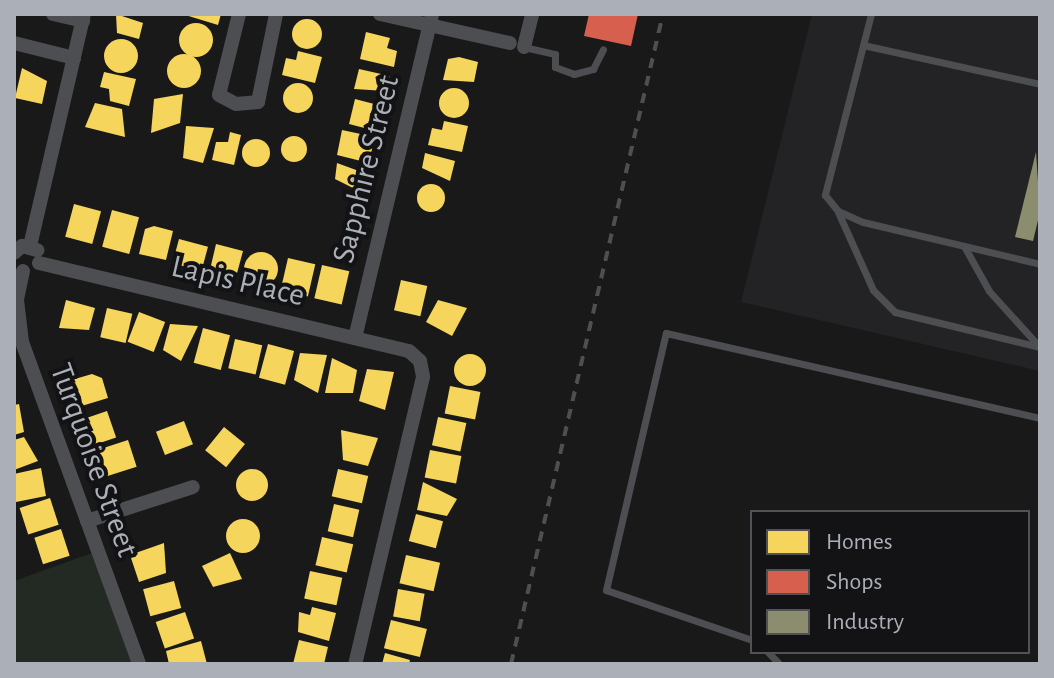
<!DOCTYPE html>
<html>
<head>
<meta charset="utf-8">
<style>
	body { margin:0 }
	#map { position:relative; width:1054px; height:678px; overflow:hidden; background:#191919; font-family:"Alegreya Sans",sans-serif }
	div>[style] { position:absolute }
	.built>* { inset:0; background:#232325 }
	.green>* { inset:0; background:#232923 }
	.homes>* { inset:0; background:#f6d55c; transform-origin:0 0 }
	.round { border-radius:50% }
	.shops>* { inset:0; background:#d6604d }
	.industry>* { inset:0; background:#8c8c6e }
	.lane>* { height:7px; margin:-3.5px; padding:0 3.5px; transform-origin:3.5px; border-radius:3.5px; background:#4d4e51 }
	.street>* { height:14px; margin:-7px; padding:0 7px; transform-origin:7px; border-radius:7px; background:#4d4e51 }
	.rail>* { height:4px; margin-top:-2px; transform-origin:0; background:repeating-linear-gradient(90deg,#4e4f52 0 10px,transparent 0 18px) }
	span { translate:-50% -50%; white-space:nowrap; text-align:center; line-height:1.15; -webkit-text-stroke:8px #131315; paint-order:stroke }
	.street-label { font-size:32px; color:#abb0b8 }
	.frame { position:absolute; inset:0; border:16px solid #abb0b8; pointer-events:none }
	.legend { position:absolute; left:750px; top:510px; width:280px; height:144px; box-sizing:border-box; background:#131315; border:2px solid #505256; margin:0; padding:10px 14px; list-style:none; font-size:24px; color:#abb0b8 }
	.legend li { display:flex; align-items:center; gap:16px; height:40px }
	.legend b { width:40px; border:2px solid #505256 }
</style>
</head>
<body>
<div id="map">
	<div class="built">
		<i style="clip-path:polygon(812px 14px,1040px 14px,1040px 371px,741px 302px)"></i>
	</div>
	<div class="green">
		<i style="clip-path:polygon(92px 553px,132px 664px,14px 664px,14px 581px)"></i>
	</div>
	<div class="homes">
		<i style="clip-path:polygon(116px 14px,143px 23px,139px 39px,117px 33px)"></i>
		<i style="clip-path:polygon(182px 14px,221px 14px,218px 25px)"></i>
		<i class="round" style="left:292px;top:19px;width:30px;height:30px"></i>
		<i class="round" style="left:179px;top:23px;width:34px;height:34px"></i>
		<i style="clip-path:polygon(366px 32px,390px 38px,387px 48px,397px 51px,394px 67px,360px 59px)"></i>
		<i class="round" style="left:104px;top:39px;width:34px;height:34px"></i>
		<i style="clip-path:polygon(298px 51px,322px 57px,315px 83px,282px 75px,286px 58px,296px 60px)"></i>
		<i class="round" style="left:167px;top:54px;width:34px;height:34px"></i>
		<i style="clip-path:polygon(459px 57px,478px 62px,474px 82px,443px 80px,448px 59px)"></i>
		<i style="clip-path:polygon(22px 68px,47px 81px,42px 104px,15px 98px)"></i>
		<i style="clip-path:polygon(359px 69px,390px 76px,386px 91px,354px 89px)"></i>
		<i style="clip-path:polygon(104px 72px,136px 79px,129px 106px,110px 101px,109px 89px,100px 87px)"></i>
		<i class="round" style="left:283px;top:83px;width:30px;height:30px"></i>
		<i class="round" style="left:439px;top:88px;width:30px;height:30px"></i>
		<i style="clip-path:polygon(183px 94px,180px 123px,151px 133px,154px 99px)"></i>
		<i style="clip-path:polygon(355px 99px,378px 105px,376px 131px,349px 124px)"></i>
		<i style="clip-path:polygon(95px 103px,122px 109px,125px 137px,85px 127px)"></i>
		<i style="clip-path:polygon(444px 121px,468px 126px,462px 152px,428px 145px,432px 128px,442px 130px)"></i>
		<i style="clip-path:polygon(186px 126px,214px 128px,203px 163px,183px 158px)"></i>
		<i style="clip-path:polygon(342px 130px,375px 137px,371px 153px,363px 152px,361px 161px,337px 155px)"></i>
		<i style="clip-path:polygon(230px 132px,241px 135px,234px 165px,212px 160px,216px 142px,228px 142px)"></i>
		<i class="round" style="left:281px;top:136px;width:26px;height:26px"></i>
		<i class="round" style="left:242px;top:139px;width:28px;height:28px"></i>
		<i style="clip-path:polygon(425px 153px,455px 161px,450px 181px,422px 168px)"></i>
		<i style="clip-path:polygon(337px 163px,367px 174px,363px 193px,335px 179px)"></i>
		<i class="round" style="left:417px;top:184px;width:28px;height:28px"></i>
		<i style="left:74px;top:204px;width:28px;height:34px;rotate:15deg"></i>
		<i style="left:112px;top:210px;width:28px;height:38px;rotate:15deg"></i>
		<i style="clip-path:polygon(154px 226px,173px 231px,166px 260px,139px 254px,145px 229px)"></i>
		<i style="left:179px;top:239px;width:30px;height:25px;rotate:15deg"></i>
		<i style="clip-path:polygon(216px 244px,243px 251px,236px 277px,209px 274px)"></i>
		<i class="round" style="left:244px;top:252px;width:34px;height:34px"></i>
		<i style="left:288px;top:258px;width:28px;height:33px;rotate:13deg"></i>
		<i style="left:322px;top:265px;width:28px;height:34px;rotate:13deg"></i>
		<i style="left:401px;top:280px;width:27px;height:31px;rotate:13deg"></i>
		<i style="clip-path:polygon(66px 300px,95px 308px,89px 330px,59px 328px)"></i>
		<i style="clip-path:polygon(438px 300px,467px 308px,452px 336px,426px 322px)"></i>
		<i style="left:107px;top:308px;width:26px;height:30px;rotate:13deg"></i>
		<i style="left:139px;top:312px;width:28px;height:32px;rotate:21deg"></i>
		<i style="clip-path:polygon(170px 324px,198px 326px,181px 361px,163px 350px)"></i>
		<i style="left:203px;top:328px;width:28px;height:36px;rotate:15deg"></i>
		<i style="left:235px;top:339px;width:28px;height:30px;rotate:13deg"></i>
		<i style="left:268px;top:344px;width:27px;height:35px;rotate:15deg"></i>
		<i style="clip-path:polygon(300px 353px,327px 355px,318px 393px,294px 380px)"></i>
		<i class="round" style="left:454px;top:354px;width:32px;height:32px"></i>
		<i style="clip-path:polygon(332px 358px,357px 370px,353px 393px,325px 393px)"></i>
		<i style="clip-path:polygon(367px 369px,394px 372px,385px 410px,359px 401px)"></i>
		<i style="clip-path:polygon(92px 374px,102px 378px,108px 398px,75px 408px,68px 381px)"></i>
		<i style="left:450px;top:386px;width:31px;height:28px;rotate:11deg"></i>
		<i style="clip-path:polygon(19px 404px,24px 432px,14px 435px,14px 405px)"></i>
		<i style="left:107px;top:411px;width:28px;height:28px;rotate:71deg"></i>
		<i style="left:438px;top:417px;width:29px;height:29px;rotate:12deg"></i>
		<i style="left:184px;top:421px;width:25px;height:30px;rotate:69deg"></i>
		<i style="left:224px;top:427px;width:27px;height:30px;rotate:39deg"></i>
		<i style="clip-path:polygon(341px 430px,378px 438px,368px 466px,343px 460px)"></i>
		<i style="clip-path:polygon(24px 437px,38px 461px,14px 470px,14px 440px)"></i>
		<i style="left:128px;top:440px;width:28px;height:38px;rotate:72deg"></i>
		<i style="left:430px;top:450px;width:32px;height:28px;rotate:11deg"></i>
		<i style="clip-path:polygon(41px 468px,46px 496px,16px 502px,14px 474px)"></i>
		<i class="round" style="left:236px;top:469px;width:32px;height:32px"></i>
		<i style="left:338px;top:469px;width:31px;height:28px;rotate:13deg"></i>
		<i style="clip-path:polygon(423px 482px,457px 499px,447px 516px,417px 510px)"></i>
		<i style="left:50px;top:498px;width:28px;height:32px;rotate:72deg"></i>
		<i style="left:334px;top:504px;width:26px;height:28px;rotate:13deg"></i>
		<i style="left:416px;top:514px;width:28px;height:28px;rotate:15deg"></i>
		<i class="round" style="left:226px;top:519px;width:34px;height:34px"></i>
		<i style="left:61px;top:529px;width:28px;height:28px;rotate:72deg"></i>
		<i style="left:322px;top:537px;width:32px;height:29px;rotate:13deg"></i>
		<i style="clip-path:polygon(164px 543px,166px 573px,139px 582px,130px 555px)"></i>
		<i style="clip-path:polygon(230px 553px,242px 579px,213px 587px,202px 566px)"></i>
		<i style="left:406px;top:555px;width:35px;height:29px;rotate:13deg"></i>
		<i style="left:310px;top:571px;width:33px;height:28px;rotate:12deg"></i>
		<i style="left:174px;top:581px;width:28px;height:32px;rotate:75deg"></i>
		<i style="left:398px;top:589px;width:27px;height:28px;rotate:10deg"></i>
		<i style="clip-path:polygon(312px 607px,336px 613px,329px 641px,298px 632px,299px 612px,310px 615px)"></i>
		<i style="left:185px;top:612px;width:28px;height:31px;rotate:71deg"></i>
		<i style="left:391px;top:620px;width:37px;height:29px;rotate:14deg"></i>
		<i style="clip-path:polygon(299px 640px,328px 647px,324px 664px,293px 664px)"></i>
		<i style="clip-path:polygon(201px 641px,207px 664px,169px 664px,166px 651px)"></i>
		<i style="clip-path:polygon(385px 653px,410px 660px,409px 664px,382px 664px)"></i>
	</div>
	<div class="shops">
		<i style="clip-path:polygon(589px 14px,638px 14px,631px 46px,584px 36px)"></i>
	</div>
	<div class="industry">
		<i style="clip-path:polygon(1036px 152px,1040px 212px,1033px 241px,1015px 237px)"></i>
	</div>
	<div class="lane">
		<i style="left:871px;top:14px;width:187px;rotate:104.3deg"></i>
		<i style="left:825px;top:195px;width:21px;rotate:51deg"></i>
		<i style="left:838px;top:211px;width:27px;rotate:24deg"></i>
		<i style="left:863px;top:222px;width:182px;rotate:13.3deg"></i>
		<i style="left:863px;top:45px;width:181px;rotate:12.4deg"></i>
		<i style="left:524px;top:47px;width:32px;rotate:13deg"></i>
		<i style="left:555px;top:54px;width:13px;rotate:90deg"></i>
		<i style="left:555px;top:67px;width:20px;rotate:20deg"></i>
		<i style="left:574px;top:74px;width:20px;rotate:-15deg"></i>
		<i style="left:593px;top:69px;width:22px;rotate:-63deg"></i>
		<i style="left:838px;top:212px;width:85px;rotate:65.8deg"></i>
		<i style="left:873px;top:290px;width:31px;rotate:45deg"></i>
		<i style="left:895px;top:312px;width:149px;rotate:13.6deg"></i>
		<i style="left:964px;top:246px;width:51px;rotate:60.9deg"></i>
		<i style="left:989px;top:291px;width:73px;rotate:47.8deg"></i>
		<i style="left:752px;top:640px;width:154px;rotate:-161.1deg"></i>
		<i style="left:606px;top:590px;width:264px;rotate:-76.9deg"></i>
		<i style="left:666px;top:333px;width:384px;rotate:12.8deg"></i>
		<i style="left:768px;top:652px;width:16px;rotate:47deg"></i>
	</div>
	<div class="street">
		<i style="left:53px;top:14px;width:31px;rotate:13deg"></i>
		<i style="left:239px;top:14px;width:83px;rotate:103.9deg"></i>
		<i style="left:219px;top:95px;width:19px;rotate:28deg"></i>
		<i style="left:236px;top:104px;width:22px;rotate:-5deg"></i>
		<i style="left:258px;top:102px;width:90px;rotate:-78.4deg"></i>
		<i style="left:380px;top:14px;width:133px;rotate:12.6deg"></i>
		<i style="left:14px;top:43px;width:62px;rotate:14deg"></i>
		<i style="left:524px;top:47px;width:34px;rotate:-76deg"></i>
		<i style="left:30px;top:246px;width:238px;rotate:-76.9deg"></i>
		<i style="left:14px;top:253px;width:11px;rotate:-41deg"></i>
		<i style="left:22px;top:246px;width:16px;rotate:15deg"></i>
		<i style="left:39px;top:263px;width:380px;rotate:13.4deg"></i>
		<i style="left:409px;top:351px;width:15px;rotate:42deg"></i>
		<i style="left:420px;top:361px;width:16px;rotate:79deg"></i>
		<i style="left:423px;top:377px;width:295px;rotate:103.3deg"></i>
		<i style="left:23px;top:271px;width:30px;rotate:102deg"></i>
		<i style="left:17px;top:300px;width:42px;rotate:83.2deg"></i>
		<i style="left:22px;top:342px;width:343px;rotate:70deg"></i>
		<i style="left:355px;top:338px;width:333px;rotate:-76.6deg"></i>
		<i style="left:87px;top:521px;width:111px;rotate:-17.8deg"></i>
	</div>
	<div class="rail">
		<i style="left:511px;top:664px;width:668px;rotate:-76.84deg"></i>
	</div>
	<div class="street-label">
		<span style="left:366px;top:169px;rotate:-76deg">Sapphire Street</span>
		<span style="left:238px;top:281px;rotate:13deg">Lapis Place</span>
		<span style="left:94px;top:460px;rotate:70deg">Turquoise Street</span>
	</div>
	<div class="frame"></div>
	<ul class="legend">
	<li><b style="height:22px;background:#f6d55c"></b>Homes</li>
	<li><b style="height:22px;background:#d6604d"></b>Shops</li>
	<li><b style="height:22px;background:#8c8c6e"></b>Industry</li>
	</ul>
</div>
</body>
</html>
